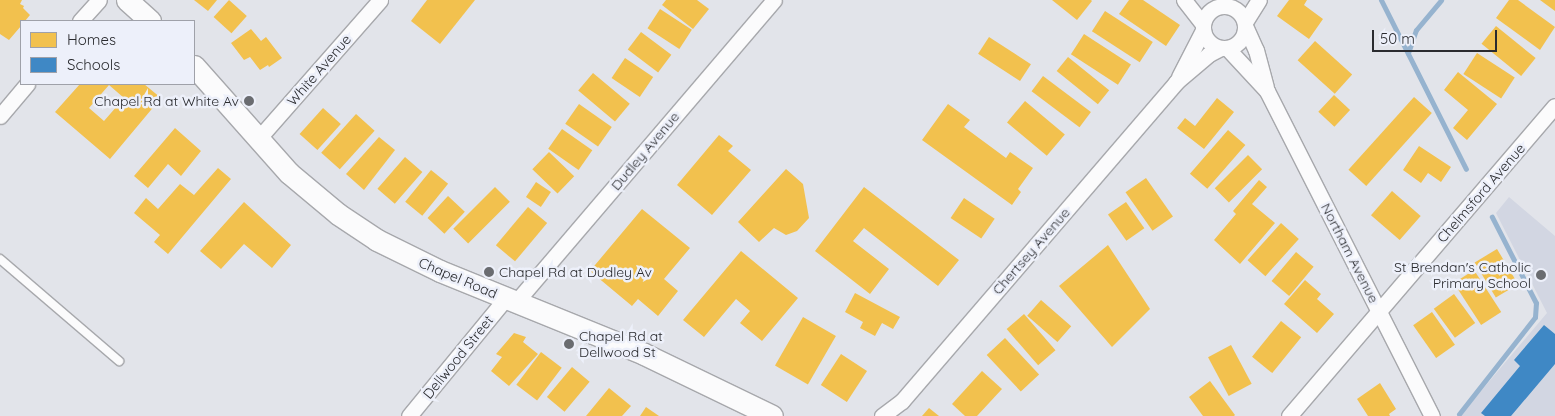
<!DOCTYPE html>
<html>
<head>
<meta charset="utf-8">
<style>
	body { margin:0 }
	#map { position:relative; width:1555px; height:416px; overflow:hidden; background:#e2e4ea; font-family:Quicksand,sans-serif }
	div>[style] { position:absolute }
	.built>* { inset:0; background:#d2d6e2 }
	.homes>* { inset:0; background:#f2c14e; transform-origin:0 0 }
	.schools>* { inset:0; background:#3f88c5 }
	.stream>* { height:5px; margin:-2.5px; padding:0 2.5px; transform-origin:2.5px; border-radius:2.5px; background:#96b3cf }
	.roads { filter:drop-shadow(1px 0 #a7a8ac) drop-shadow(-1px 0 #a7a8ac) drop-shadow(0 1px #a7a8ac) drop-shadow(0 -1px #a7a8ac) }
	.lane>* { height:8px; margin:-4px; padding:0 4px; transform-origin:4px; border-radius:4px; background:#fbfbfc }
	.street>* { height:15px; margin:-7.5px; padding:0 7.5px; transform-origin:7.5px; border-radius:7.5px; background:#fbfbfc }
	.street>.ring { margin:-7.5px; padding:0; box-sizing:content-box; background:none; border:15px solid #fbfbfc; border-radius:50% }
	.secondary>* { height:21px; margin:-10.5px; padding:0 10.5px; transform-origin:10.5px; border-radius:10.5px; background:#fbfbfc }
	.dots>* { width:14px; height:14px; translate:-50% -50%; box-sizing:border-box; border:2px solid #edf0fa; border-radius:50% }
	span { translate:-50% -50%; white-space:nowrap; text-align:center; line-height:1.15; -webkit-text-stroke:5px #edf0fa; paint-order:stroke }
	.street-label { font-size:14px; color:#2a2b2f }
	.poi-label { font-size:14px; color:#2a2b2f }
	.right { translate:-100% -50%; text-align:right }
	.left { translate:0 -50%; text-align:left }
	.legend { position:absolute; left:20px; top:20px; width:175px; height:65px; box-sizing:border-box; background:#edf0fa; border:1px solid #9fa1a9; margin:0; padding:6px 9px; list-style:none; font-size:15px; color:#2a2b2f }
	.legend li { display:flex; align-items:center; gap:10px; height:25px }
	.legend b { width:25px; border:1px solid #9fa1a9 }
	.scale { position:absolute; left:1372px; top:30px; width:125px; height:22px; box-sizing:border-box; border:2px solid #2a2b2f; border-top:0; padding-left:6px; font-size:15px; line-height:18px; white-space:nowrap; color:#2a2b2f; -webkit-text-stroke:4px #edf0fa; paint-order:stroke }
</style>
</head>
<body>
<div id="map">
	<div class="built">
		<i style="clip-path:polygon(1509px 197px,1555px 236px,1555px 416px,1460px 416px,1547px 313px,1496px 213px)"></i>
	</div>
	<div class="homes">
		<i style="clip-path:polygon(0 0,22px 0,20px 4px,24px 6px,23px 8px,30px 15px,25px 21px,21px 21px,21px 26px,9px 40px,0 34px)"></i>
		<i style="clip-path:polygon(194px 0,217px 0,208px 11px)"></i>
		<i style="left:229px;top:0;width:24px;height:23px;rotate:42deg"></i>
		<i style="clip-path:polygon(427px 0,475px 0,440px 44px,411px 21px)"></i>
		<i style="clip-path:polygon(666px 0,697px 0,709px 9px,693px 29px,662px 5px)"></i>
		<i style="clip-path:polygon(1052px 0,1091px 0,1092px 1px,1077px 20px)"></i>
		<i style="clip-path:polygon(1129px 0,1143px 0,1180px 25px,1166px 46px,1119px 14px)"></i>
		<i style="clip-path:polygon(1289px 0,1307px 0,1304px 5px,1323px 19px,1309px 39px,1277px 16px)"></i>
		<i style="clip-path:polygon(1509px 0,1518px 0,1555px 27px,1540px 50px,1496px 18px)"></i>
		<i style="clip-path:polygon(1540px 0,1555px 0,1555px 11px)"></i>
		<i style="left:660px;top:9px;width:38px;height:23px;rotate:33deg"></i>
		<i style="left:1105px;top:11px;width:57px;height:24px;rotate:33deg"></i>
		<i style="left:1496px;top:26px;width:51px;height:23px;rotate:39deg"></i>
		<i style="clip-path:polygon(251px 29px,261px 41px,266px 37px,282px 58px,269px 67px,268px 65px,260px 70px,250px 57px,244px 60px,231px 43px)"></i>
		<i style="left:641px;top:32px;width:38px;height:22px;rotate:37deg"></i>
		<i style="left:1084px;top:34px;width:56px;height:24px;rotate:33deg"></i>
		<i style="left:989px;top:37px;width:50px;height:20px;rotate:33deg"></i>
		<i style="left:1315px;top:41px;width:50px;height:26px;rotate:42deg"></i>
		<i style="left:1477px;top:53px;width:45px;height:25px;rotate:33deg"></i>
		<i style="left:1068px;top:57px;width:53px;height:18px;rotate:39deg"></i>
		<i style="left:625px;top:58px;width:34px;height:24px;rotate:34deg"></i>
		<i style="clip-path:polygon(1458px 72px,1497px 104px,1467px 140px,1453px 128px,1468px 110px,1444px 90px)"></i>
		<i style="left:593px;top:73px;width:48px;height:23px;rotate:40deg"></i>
		<i style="left:1043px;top:76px;width:60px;height:19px;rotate:37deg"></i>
		<i style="clip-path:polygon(evenodd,80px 84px,144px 84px,161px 98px,110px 159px,55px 112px,80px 84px,109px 85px,124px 98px,104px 121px,89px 108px,109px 85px)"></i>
		<i style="left:1334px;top:95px;width:22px;height:23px;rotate:43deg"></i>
		<i style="left:1414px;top:97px;width:24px;height:98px;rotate:42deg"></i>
		<i style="clip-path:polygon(1217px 98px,1234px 112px,1204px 149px,1177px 128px,1185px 118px,1195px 126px)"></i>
		<i style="left:1025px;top:101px;width:52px;height:28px;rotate:40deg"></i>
		<i style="left:579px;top:104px;width:40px;height:24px;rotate:35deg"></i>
		<i style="clip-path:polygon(948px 104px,970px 120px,964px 127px,1006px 158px,1010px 152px,1033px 168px,1018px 189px,1021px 192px,1012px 205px,922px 140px)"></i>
		<i style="left:323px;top:108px;width:24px;height:35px;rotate:42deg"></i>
		<i style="left:356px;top:114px;width:25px;height:52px;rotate:42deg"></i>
		<i style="clip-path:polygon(175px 128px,201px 151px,181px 176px,168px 164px,148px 188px,134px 176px)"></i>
		<i style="left:562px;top:129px;width:37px;height:24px;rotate:35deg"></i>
		<i style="left:1228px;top:130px;width:23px;height:58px;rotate:41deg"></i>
		<i style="clip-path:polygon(719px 135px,733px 146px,728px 151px,751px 170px,712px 215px,677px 185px)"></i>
		<i style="clip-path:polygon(379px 137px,395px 150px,364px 190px,346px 174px)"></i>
		<i style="clip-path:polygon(1419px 146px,1451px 167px,1441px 182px,1428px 173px,1421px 183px,1403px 170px)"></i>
		<i style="left:549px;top:152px;width:35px;height:24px;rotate:44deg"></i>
		<i style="left:1248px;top:155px;width:20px;height:47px;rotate:45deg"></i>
		<i style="left:405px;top:157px;width:23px;height:42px;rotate:41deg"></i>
		<i style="clip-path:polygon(218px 168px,231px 179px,168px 254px,154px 242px,160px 235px,134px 213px,146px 198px,158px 209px,180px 184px,194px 195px)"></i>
		<i style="clip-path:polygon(786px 169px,803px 184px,809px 218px,797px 231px,786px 235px,774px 228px,759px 242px,738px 222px)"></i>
		<i style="left:431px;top:170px;width:22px;height:41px;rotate:39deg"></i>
		<i style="left:1146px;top:178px;width:47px;height:25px;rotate:55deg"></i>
		<i style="clip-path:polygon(1259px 180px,1267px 187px,1252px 204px,1275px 223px,1240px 264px,1214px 240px,1236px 214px,1233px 211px)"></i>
		<i style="left:536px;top:182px;width:18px;height:18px;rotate:34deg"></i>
		<i style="left:495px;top:187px;width:21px;height:59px;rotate:45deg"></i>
		<i style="clip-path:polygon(864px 187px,959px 260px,938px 286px,864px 228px,853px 241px,889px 269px,870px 294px,815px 251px)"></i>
		<i style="left:1392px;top:191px;width:38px;height:32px;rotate:41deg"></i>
		<i style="left:448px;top:196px;width:23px;height:30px;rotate:43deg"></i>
		<i style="left:964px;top:198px;width:37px;height:24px;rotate:34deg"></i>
		<i style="clip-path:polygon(244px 202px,291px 245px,272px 268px,244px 244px,221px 269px,200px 251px)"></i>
		<i style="left:1126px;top:202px;width:32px;height:22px;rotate:55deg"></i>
		<i style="left:528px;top:207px;width:25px;height:50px;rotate:40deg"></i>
		<i style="clip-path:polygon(642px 209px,690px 248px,664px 279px,678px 291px,658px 316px,638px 299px,632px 306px,590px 271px)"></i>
		<i style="left:1281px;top:223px;width:24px;height:50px;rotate:42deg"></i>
		<i style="clip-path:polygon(1108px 245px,1150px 309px,1112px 347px,1059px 286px)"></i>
		<i style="left:1497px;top:249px;width:41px;height:26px;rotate:59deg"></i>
		<i style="clip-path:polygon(741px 251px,798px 298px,762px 341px,740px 323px,750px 311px,736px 299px,704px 337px,683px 320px)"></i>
		<i style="left:1296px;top:252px;width:23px;height:38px;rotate:40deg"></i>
		<i style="left:1474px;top:270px;width:50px;height:24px;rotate:57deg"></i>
		<i style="clip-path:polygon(1305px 280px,1321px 294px,1317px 299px,1334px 314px,1317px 333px,1284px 304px)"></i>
		<i style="clip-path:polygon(855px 293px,900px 317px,893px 329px,882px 323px,875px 336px,860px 328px,863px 322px,845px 312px)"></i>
		<i style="left:1454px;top:294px;width:36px;height:25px;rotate:54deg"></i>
		<i style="left:1041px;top:300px;width:40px;height:21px;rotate:41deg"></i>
		<i style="left:1432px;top:312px;width:40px;height:23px;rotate:55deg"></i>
		<i style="left:1024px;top:314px;width:48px;height:23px;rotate:49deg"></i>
		<i style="left:803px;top:317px;width:38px;height:56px;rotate:30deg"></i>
		<i style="left:1281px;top:321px;width:26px;height:46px;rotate:39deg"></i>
		<i style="clip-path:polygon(514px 333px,526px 337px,523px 342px,538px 354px,509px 386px,491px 371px,502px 357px,496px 354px)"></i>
		<i style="left:1005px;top:338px;width:50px;height:25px;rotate:47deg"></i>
		<i style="left:1231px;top:345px;width:44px;height:26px;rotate:62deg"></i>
		<i style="left:541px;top:352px;width:26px;height:41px;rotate:37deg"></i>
		<i style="left:841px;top:354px;width:31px;height:37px;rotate:33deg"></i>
		<i style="left:572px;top:367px;width:23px;height:39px;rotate:40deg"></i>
		<i style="clip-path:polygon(982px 371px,1002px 389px,977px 416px,965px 416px,952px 404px)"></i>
		<i style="clip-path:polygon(1210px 381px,1235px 415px,1234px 416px,1203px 416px,1189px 397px)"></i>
		<i style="clip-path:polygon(1380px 383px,1396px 409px,1389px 414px,1390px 416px,1368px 416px,1357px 399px)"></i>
		<i style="clip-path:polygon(609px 388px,631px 406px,622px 416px,586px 416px)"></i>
		<i style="clip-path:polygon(646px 407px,659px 416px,640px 416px)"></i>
		<i style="clip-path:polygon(929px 408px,939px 416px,922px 416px)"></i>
	</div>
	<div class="schools">
		<i style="clip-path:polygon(1544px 325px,1555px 334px,1555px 364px,1511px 416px,1485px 416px,1481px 413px,1520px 366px,1514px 360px)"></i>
	</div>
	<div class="stream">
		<i style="left:1381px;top:0;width:189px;rotate:63.3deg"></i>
		<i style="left:1408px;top:53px;width:24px;rotate:-71deg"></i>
		<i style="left:1416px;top:30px;width:39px;rotate:-50deg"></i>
		<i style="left:1459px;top:414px;width:123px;rotate:-51.9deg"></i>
		<i style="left:1535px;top:317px;width:14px;rotate:-86deg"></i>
		<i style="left:1536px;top:303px;width:97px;rotate:-117.1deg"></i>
	</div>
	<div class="roads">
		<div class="lane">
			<i style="left:0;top:259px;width:157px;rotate:40.6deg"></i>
		</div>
		<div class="street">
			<i style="left:1184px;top:0;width:31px;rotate:52deg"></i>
			<i class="ring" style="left:1203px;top:6px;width:27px;height:27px"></i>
			<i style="left:80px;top:21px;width:28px;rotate:-48deg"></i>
			<i style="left:1245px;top:22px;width:26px;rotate:-58deg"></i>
			<i style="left:1246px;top:28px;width:24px;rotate:66deg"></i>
			<i style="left:1256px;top:50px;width:38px;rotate:75deg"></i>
			<i style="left:1227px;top:48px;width:59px;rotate:47.1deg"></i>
			<i style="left:1267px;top:91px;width:364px;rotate:63.1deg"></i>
			<i style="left:1179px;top:77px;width:53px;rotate:-62.9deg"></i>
			<i style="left:0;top:116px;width:42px;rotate:-49.8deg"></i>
			<i style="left:258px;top:139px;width:185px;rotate:-48.7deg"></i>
			<i style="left:516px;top:302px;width:397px;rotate:-49.5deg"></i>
			<i style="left:409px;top:416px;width:153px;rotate:-50.6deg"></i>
			<i style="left:882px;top:416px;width:25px;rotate:-37deg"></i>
			<i style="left:902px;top:401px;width:421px;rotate:-49.3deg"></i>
			<i style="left:1176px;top:82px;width:43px;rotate:-40.3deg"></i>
			<i style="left:1209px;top:54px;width:13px;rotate:-27deg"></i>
			<i style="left:1289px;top:416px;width:408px;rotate:-49.4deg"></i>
		</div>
		<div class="secondary">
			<i style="left:127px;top:0;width:31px;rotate:42deg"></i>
			<i style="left:194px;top:66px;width:143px;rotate:48.4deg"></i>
			<i style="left:289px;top:173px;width:64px;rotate:39.9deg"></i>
			<i style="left:338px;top:214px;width:47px;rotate:33.7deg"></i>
			<i style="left:377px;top:240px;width:70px;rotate:26.2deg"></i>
			<i style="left:440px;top:271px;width:220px;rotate:22.1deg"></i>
			<i style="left:644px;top:354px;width:142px;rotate:25.8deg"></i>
		</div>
	</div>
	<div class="dots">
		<i style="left:249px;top:101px;background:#6a6c70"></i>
		<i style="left:489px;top:272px;background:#6a6c70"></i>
		<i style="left:1541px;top:275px;background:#6a6c70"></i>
		<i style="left:569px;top:344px;background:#6a6c70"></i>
	</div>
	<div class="street-label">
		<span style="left:319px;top:70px;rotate:-49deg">White Avenue</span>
		<span style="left:645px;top:151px;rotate:-50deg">Dudley Avenue</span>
		<span style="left:1481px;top:193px;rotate:-49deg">Chelmsford Avenue</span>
		<span style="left:1031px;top:251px;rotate:-49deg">Chertsey Avenue</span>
		<span style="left:1350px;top:253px;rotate:63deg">Northam Avenue</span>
		<span style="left:458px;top:278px;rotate:23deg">Chapel Road</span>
		<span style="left:458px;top:357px;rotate:-51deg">Dellwood Street</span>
	</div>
	<div class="poi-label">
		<span class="right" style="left:239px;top:101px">Chapel Rd at White Av</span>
		<span class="right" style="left:1531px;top:275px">St Brendan's Catholic<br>Primary School</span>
		<span class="left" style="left:499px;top:272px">Chapel Rd at Dudley Av</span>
		<span class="left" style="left:579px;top:344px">Chapel Rd at<br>Dellwood St</span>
	</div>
	<ul class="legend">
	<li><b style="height:14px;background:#f2c14e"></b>Homes</li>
	<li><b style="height:14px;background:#3f88c5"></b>Schools</li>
	</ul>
	<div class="scale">50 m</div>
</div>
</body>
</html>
